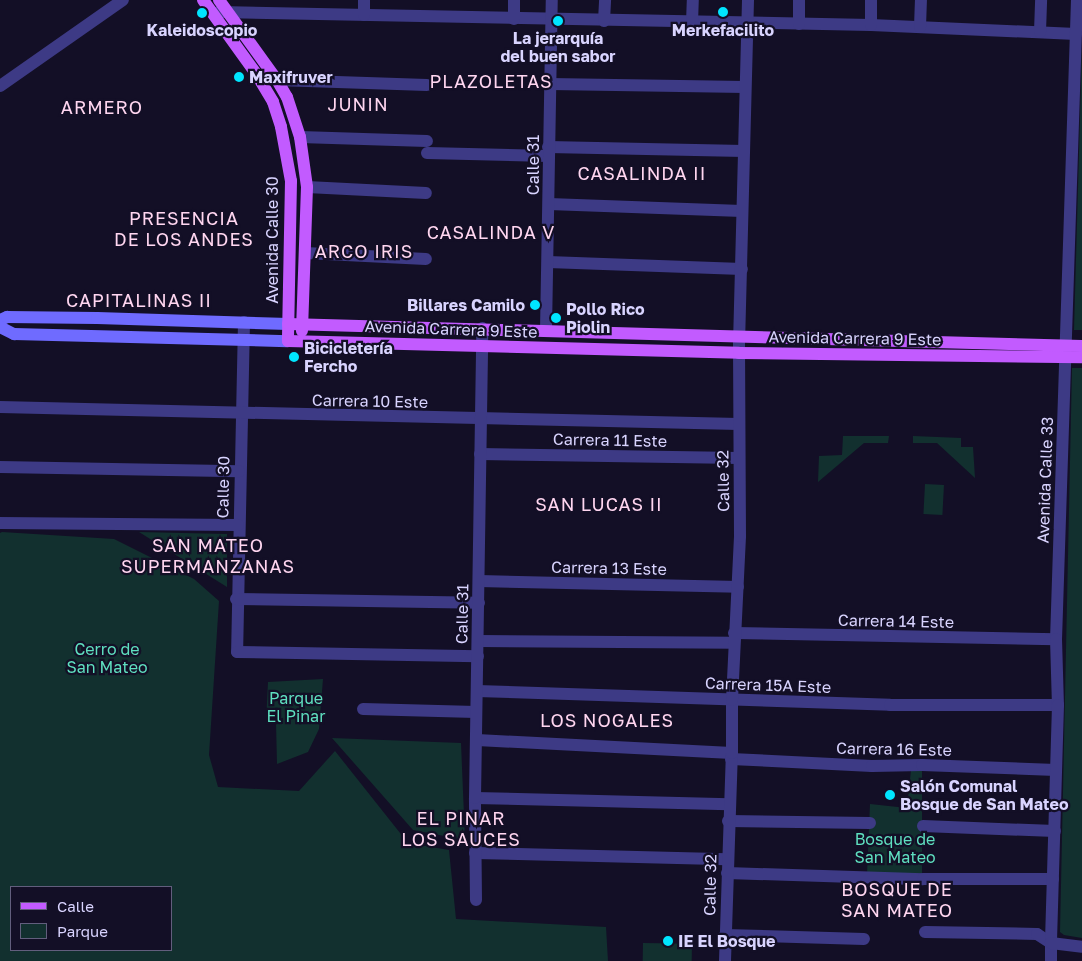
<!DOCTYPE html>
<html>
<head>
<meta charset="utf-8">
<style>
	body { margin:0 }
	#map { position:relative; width:1082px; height:961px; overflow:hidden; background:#130f26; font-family:"Golos Text",sans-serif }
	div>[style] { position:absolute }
	.green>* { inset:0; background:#12302f; transform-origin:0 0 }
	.minor>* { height:12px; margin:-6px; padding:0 6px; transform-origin:6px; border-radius:6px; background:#3d3a85 }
	.tertiary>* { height:12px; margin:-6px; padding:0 6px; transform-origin:6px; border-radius:6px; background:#3d3a85 }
	.secondary>* { height:12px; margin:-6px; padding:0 6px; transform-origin:6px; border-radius:6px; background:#6f6bff }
	.primary>* { height:12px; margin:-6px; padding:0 6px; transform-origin:6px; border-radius:6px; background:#c25bff }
	.dots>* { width:14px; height:14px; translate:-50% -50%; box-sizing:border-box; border:2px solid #130f26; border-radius:50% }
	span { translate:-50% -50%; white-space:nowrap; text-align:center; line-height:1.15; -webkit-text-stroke:4.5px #130f26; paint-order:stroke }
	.poi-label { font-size:16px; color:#d9d4ff; font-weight:700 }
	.left { translate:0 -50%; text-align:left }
	.right { translate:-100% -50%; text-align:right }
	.street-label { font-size:16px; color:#d9d4ff }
	.park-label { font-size:16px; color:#5fe0c0 }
	.neighbourhood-label { font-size:18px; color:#ffd6f0; letter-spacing:1px }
	.legend { position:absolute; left:10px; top:886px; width:162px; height:65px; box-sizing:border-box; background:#130f26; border:1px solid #625e7d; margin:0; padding:6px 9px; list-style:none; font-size:15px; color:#d9d4ff }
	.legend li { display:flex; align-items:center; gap:10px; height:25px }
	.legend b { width:25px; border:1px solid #625e7d }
</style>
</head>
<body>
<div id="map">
	<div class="green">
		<i style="clip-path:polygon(1082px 47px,1082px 330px,1074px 330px)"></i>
		<i style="clip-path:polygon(1072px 368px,1082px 368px,1082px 938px,1064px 935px,1060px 932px)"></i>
		<i style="clip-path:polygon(843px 436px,889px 436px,888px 443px,864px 443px,818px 482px,819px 456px,842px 455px)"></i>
		<i style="clip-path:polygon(913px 436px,961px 438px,961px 447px,973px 447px,975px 478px,937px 443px,913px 443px)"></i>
		<i style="left:925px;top:484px;width:19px;height:30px;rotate:3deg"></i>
		<i style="clip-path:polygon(evenodd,2px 532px,114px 539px,194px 579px,219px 601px,209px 755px,218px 787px,299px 791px,335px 751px,408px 843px,449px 850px,456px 919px,606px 927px,608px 961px,0 961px,0 533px,2px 532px,11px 887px,171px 887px,171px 950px,11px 950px,11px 887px)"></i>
		<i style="clip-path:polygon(139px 532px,227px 534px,227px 587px)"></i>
		<i style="clip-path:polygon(323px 679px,319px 729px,308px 752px,277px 764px,276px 723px,266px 722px,268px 682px)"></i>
		<i style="clip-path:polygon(332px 738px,461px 743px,465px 840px,413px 830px)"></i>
		<i style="clip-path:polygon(911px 770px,922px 771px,922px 877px,867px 874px,870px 804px,907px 808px)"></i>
		<i style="left:643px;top:943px;width:49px;height:18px;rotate:1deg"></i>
	</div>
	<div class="minor">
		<i style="left:219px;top:12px;width:652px;rotate:1.14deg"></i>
		<i style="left:871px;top:25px;width:205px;rotate:2.5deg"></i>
		<i style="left:364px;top:15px;width:15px;rotate:-90deg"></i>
		<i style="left:514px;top:19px;width:19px;rotate:-90deg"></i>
		<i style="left:604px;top:21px;width:21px;rotate:-87deg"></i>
		<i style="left:692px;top:23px;width:23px;rotate:-88deg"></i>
		<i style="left:799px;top:24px;width:24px;rotate:-90deg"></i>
		<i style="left:871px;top:25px;width:25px;rotate:-90deg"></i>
		<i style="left:920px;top:27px;width:27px;rotate:-88deg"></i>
		<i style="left:1040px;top:32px;width:32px;rotate:-88deg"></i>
		<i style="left:277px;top:80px;width:150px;rotate:1.9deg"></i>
		<i style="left:550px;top:84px;width:195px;rotate:0.9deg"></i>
		<i style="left:0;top:86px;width:150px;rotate:-35deg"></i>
		<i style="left:300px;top:137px;width:127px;rotate:1.8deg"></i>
		<i style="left:548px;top:147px;width:196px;rotate:1.2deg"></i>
		<i style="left:427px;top:153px;width:122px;rotate:1.4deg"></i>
		<i style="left:307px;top:187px;width:119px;rotate:2.9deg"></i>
		<i style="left:549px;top:204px;width:193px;rotate:2.1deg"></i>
		<i style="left:305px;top:253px;width:121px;rotate:2.8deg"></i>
		<i style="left:548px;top:262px;width:194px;rotate:2.1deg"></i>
		<i style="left:244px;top:322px;width:330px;rotate:91.2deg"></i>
		<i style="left:237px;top:652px;width:241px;rotate:1deg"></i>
		<i style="left:546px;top:330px;width:330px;rotate:-89deg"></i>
		<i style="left:0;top:407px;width:739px;rotate:1.32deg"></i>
		<i style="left:480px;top:454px;width:259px;rotate:0.9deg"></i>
		<i style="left:0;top:467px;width:239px;rotate:1deg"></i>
		<i style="left:0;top:523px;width:238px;rotate:0.5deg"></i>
		<i style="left:479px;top:581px;width:259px;rotate:1.3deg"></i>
		<i style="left:236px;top:599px;width:243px;rotate:0.9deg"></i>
		<i style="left:734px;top:633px;width:322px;rotate:1.1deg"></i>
		<i style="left:479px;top:641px;width:255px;rotate:0.4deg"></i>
		<i style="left:477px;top:691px;width:413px;rotate:1.9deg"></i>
		<i style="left:890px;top:705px;width:168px"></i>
		<i style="left:363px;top:709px;width:113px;rotate:1.5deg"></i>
		<i style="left:477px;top:740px;width:255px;rotate:2.9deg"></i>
		<i style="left:731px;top:759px;width:141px;rotate:2.8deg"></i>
		<i style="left:872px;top:766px;width:50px;rotate:-1.1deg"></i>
		<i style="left:922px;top:765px;width:134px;rotate:2.1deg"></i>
		<i style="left:475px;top:798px;width:254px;rotate:1.4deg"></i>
		<i style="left:728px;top:821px;width:142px;rotate:0.8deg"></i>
		<i style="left:923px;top:826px;width:132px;rotate:2.2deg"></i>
		<i style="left:475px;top:853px;width:252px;rotate:1.4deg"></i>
		<i style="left:727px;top:873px;width:196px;rotate:1.8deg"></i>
		<i style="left:923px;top:879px;width:130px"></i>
		<i style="left:476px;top:900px;width:102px;rotate:-90.6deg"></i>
		<i style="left:475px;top:798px;width:470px;rotate:-89.1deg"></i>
		<i style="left:925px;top:932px;width:112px;rotate:1deg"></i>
		<i style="left:1037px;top:934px;width:17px;rotate:33deg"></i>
		<i style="left:1051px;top:943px;width:18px;rotate:90deg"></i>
		<i style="left:725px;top:935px;width:139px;rotate:1.6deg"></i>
		<i style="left:725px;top:961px;width:208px;rotate:-88.1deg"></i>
		<i style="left:732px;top:753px;width:53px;rotate:-90deg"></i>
		<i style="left:732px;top:700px;width:164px;rotate:-87.2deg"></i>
		<i style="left:740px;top:536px;width:192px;rotate:-90.3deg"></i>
		<i style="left:739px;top:344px;width:344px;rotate:-88.5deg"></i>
	</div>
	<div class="tertiary">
		<i style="left:1077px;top:0;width:639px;rotate:91.88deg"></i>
		<i style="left:1056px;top:639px;width:66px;rotate:88.3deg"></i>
		<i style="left:1058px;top:705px;width:238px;rotate:91.7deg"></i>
		<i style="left:1051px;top:943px;width:31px;rotate:7deg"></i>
	</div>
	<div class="secondary">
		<i style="left:0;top:320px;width:8px;rotate:-23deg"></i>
		<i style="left:7px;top:317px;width:90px;rotate:0.6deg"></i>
		<i style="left:97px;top:318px;width:191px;rotate:1.8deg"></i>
		<i style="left:0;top:327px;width:16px;rotate:27deg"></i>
		<i style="left:14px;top:334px;width:274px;rotate:1.5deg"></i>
	</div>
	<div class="primary">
		<i style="left:203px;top:0;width:92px;rotate:54.2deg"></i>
		<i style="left:257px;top:75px;width:31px;rotate:59deg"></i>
		<i style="left:273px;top:102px;width:26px;rotate:72deg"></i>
		<i style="left:281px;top:127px;width:55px;rotate:79.5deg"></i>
		<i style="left:291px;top:181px;width:160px;rotate:91.1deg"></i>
		<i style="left:288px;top:341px;width:451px;rotate:1.5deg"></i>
		<i style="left:739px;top:353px;width:343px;rotate:0.7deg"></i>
		<i style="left:219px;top:0;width:99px;rotate:54.1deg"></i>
		<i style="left:277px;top:80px;width:20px;rotate:60deg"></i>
		<i style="left:287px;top:97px;width:42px;rotate:72deg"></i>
		<i style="left:300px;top:137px;width:50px;rotate:82deg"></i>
		<i style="left:307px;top:187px;width:144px;rotate:92deg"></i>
		<i style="left:288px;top:324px;width:794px;rotate:1.59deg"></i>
	</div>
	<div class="dots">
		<i style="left:723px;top:12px;background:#00e5ff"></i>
		<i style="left:202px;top:13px;background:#00e5ff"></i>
		<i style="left:558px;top:21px;background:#00e5ff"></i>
		<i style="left:239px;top:77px;background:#00e5ff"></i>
		<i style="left:535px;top:305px;background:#00e5ff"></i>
		<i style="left:556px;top:318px;background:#00e5ff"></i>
		<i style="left:294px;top:357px;background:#00e5ff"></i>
		<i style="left:890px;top:795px;background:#00e5ff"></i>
		<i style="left:668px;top:941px;background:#00e5ff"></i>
	</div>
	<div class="poi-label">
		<span style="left:202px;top:30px">Kaleidoscopio</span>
		<span style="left:723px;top:30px">Merkefacilito</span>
		<span style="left:558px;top:47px">La jerarquía<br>del buen sabor</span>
		<span class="left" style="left:249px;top:77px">Maxifruver</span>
		<span class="right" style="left:525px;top:305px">Billares Camilo</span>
		<span class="left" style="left:566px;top:318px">Pollo Rico<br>Piolin</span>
		<span class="left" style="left:304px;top:357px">Bicicletería<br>Fercho</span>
		<span class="left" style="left:900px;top:795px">Salón Comunal<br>Bosque de San Mateo</span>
		<span class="left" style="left:678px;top:941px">IE El Bosque</span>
	</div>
	<div class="street-label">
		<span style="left:533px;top:165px;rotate:-90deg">Calle 31</span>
		<span style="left:272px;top:240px;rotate:-90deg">Avenida Calle 30</span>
		<span style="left:451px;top:329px;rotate:2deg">Avenida Carrera 9 Este</span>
		<span style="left:855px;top:338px;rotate:1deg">Avenida Carrera 9 Este</span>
		<span style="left:370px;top:401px;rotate:1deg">Carrera 10 Este</span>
		<span style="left:610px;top:440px;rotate:1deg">Carrera 11 Este</span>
		<span style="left:1045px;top:480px;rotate:-88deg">Avenida Calle 33</span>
		<span style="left:723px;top:481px;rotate:-91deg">Calle 32</span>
		<span style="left:223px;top:487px;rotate:-89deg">Calle 30</span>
		<span style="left:609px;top:568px;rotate:1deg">Carrera 13 Este</span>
		<span style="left:462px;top:614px;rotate:-89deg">Calle 31</span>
		<span style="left:896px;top:621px;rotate:1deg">Carrera 14 Este</span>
		<span style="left:768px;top:685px;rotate:2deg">Carrera 15A Este</span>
		<span style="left:894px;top:749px;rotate:1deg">Carrera 16 Este</span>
		<span style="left:710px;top:885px;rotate:-89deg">Calle 32</span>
	</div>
	<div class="park-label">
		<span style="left:107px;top:658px">Cerro de<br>San Mateo</span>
		<span style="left:296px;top:707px">Parque<br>El Pinar</span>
		<span style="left:895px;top:848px">Bosque de<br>San Mateo</span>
	</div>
	<div class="neighbourhood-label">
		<span style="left:491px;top:81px">PLAZOLETAS</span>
		<span style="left:358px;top:104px">JUNIN</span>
		<span style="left:102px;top:107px">ARMERO</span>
		<span style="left:642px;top:173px">CASALINDA II</span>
		<span style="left:184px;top:229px">PRESENCIA<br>DE LOS ANDES</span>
		<span style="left:491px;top:232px">CASALINDA V</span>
		<span style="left:364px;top:251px">ARCO IRIS</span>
		<span style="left:139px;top:300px">CAPITALINAS II</span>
		<span style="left:599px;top:504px">SAN LUCAS II</span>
		<span style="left:208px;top:556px">SAN MATEO<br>SUPERMANZANAS</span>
		<span style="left:607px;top:720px">LOS NOGALES</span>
		<span style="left:461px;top:829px">EL PINAR<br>LOS SAUCES</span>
		<span style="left:897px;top:900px">BOSQUE DE<br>SAN MATEO</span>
	</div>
	<ul class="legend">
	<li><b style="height:6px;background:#c25bff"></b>Calle</li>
	<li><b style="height:14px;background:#12302f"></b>Parque</li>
	</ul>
</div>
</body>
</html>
